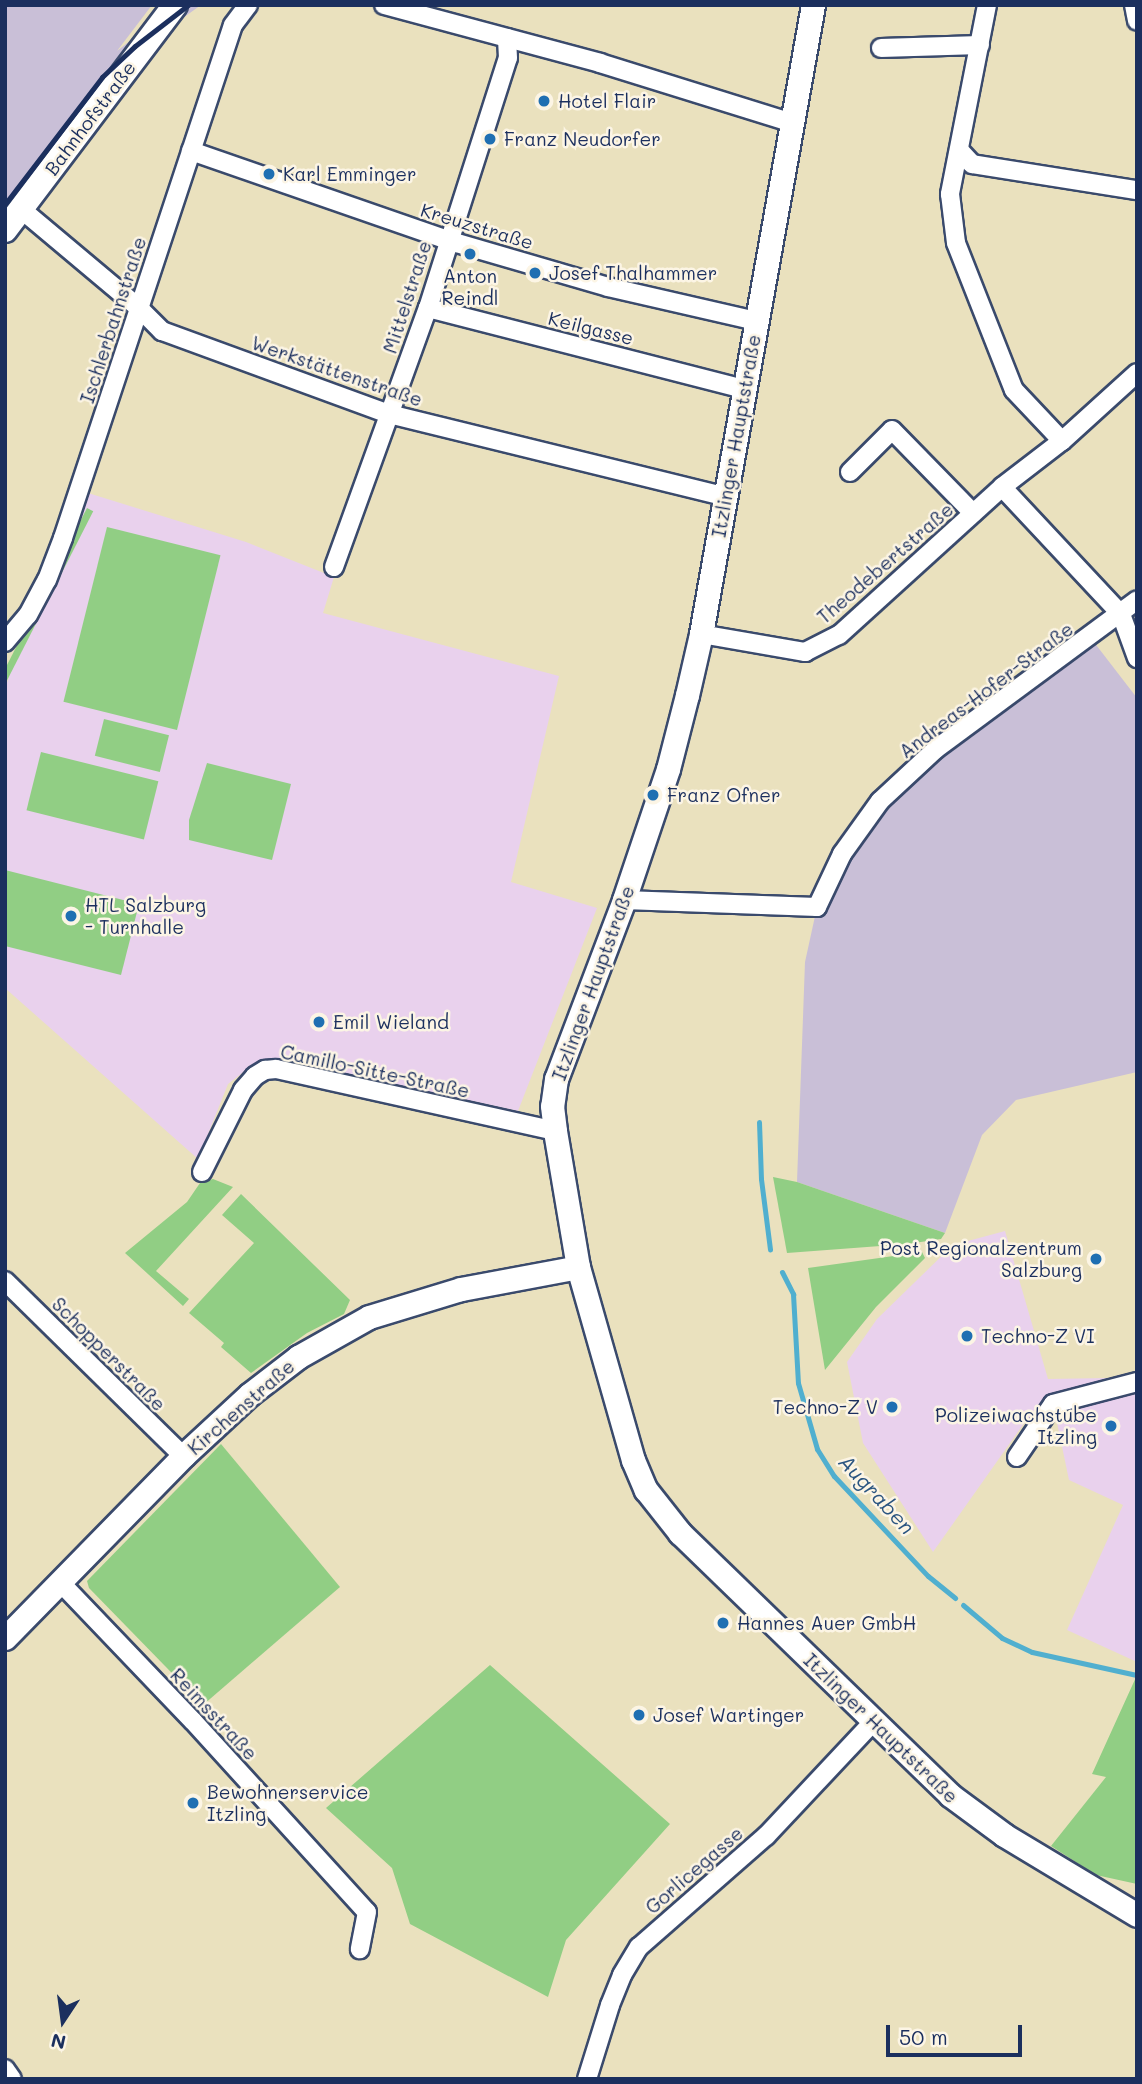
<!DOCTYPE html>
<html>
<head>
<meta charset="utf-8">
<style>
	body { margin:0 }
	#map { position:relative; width:1142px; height:2084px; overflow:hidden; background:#eae1be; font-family:Mali,sans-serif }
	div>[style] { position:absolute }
	.built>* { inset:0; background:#e9d1ed }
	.industrial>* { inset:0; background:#c9bfd7 }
	.green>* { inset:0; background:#91ce84; transform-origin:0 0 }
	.stream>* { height:5px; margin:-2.5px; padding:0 2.5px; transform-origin:2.5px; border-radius:2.5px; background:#50afcf }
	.roads { filter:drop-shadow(2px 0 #3a4a6c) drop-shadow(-2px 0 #3a4a6c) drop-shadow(0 2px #3a4a6c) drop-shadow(0 -2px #3a4a6c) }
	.minor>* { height:18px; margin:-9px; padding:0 9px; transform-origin:9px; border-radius:9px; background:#fff }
	.tertiary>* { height:23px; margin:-11.5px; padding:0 11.5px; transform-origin:11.5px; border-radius:11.5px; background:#fff }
	.secondary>* { height:24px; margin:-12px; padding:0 12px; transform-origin:12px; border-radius:12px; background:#fff }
	.rail>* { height:5px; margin:-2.5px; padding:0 2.5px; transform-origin:2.5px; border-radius:2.5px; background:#1b2f5e }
	.dots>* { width:19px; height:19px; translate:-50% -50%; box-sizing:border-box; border:4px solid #fcf5e5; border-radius:50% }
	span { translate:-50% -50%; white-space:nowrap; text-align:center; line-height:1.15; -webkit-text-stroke:5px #fcf5e5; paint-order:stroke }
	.poi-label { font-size:19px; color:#1b2f5e }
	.left { translate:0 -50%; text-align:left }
	.right { translate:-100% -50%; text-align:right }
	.street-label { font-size:19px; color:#1b2f5e }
	.water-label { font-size:21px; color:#2b5580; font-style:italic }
	.frame { position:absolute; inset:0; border:7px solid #1b2f5e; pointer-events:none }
	.north { position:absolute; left:28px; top:1986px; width:70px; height:70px; -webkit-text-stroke:5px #fcf5e5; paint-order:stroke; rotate:193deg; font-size:19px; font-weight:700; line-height:28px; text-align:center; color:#1b2f5e }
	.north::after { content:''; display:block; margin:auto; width:24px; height:32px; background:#1b2f5e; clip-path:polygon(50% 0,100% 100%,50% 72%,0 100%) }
	.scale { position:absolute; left:886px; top:2025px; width:136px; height:32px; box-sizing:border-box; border:4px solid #1b2f5e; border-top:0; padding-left:9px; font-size:21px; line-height:24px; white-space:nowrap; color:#1b2f5e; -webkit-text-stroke:5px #fcf5e5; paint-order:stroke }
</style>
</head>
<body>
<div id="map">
	<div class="built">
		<i style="clip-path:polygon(88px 493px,246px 542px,334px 577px,323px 613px,559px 676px,511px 882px,597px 908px,518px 1111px,274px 1058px,255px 1063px,228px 1084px,198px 1159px,5px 988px,5px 689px,21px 639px,51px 596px)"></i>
		<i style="clip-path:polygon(1005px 1231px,1048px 1379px,1109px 1378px,1137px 1371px,1137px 1662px,1067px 1630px,1123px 1505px,1069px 1480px,1056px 1418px,1027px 1419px,933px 1552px,863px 1443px,847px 1362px,877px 1319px,953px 1245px)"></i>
	</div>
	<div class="industrial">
		<i style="clip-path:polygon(5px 5px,152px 5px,117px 51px,176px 5px,201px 5px,162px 33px,5px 213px)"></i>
		<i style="clip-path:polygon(1090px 637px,1137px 698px,1137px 1072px,1016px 1100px,982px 1135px,945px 1233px,797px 1182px,805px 962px,817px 907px,880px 801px)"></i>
	</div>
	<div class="green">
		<i style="left:87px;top:508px;width:7px;height:272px;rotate:27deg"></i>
		<i style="left:107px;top:527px;width:117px;height:180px;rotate:14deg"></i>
		<i style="left:104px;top:719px;width:67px;height:38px;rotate:14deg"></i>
		<i style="left:41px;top:752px;width:121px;height:60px;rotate:14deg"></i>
		<i style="clip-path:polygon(207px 763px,291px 784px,272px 860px,189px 840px,189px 820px)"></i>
		<i style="clip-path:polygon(5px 870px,139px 904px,121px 975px,5px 946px)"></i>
		<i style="clip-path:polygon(773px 1177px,797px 1182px,945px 1233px,941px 1239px,907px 1244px,787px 1253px)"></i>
		<i style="clip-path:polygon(213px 1179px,233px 1187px,156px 1271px,189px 1299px,183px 1306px,125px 1253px,187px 1202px,200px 1183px)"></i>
		<i style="clip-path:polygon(241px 1194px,350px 1300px,344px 1314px,307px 1333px,251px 1373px,221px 1347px,224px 1343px,189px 1313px,254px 1243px,222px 1215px)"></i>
		<i style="clip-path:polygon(922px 1252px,925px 1258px,876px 1307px,825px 1370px,808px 1268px)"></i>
		<i style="clip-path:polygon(221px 1444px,340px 1587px,203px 1705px,89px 1588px,87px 1581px)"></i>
		<i style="clip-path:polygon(490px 1665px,670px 1824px,566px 1940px,548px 1997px,410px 1924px,392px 1868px,326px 1808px)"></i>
		<i style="clip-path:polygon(1137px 1675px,1137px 1884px,1096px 1875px,1051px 1846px,1106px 1777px,1092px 1774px)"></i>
	</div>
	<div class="stream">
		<i style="left:759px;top:1122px;width:57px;rotate:88deg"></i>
		<i style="left:761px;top:1179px;width:71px;rotate:82.7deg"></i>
		<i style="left:782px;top:1272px;width:25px;rotate:63deg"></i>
		<i style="left:793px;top:1294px;width:89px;rotate:86.8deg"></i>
		<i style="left:798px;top:1383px;width:69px;rotate:73.9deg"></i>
		<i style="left:817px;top:1449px;width:32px;rotate:58deg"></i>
		<i style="left:834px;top:1476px;width:137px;rotate:46.8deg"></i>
		<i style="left:928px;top:1576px;width:35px;rotate:39deg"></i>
		<i style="left:963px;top:1605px;width:51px;rotate:40.2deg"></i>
		<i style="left:1002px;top:1638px;width:33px;rotate:25deg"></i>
		<i style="left:1032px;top:1652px;width:107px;rotate:12.4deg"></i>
	</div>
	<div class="roads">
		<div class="minor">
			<i style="left:384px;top:5px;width:224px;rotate:15deg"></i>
			<i style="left:600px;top:63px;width:202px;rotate:17.3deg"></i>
			<i style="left:987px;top:5px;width:193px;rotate:101.1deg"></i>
			<i style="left:950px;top:194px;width:49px;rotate:83deg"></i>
			<i style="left:956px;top:243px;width:158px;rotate:68.5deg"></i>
			<i style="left:1014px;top:390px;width:70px;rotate:46.7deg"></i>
			<i style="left:1134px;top:5px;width:16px;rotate:79deg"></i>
			<i style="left:881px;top:48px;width:99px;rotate:-1.7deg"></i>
			<i style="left:191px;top:151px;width:281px;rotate:19.1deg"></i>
			<i style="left:457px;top:243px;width:157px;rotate:16.2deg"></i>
			<i style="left:608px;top:287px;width:152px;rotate:12.9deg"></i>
			<i style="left:960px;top:151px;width:18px;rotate:47deg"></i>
			<i style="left:972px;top:164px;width:167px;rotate:9deg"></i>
			<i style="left:21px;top:209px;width:154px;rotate:40deg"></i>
			<i style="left:139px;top:308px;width:33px;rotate:45deg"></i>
			<i style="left:162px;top:331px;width:242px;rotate:20.1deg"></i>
			<i style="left:389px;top:414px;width:345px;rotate:13.8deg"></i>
			<i style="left:428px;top:308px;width:326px;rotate:14.4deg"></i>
			<i style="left:850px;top:472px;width:59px;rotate:-45deg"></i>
			<i style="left:892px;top:430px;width:116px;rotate:45.7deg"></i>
			<i style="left:1002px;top:487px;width:174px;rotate:46.9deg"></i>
			<i style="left:1121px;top:614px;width:47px;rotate:70deg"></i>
			<i style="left:334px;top:567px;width:276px;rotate:-70.1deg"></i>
			<i style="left:428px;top:308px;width:262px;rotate:-72.3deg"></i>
			<i style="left:508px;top:58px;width:20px;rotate:-93deg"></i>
			<i style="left:701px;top:634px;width:106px;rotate:9.8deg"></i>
			<i style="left:805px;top:652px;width:38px;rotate:-27deg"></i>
			<i style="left:839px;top:635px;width:220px;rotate:-42.2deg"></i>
			<i style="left:1002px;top:487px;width:76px;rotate:-37.5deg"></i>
			<i style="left:1062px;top:441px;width:101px;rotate:-42.2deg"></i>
			<i style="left:5px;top:642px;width:35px;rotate:-50deg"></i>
			<i style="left:28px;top:615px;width:40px;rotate:-62deg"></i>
			<i style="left:47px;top:580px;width:45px;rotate:-69.1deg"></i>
			<i style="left:63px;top:538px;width:540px;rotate:-71.67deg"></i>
			<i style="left:233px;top:25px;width:25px;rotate:-53deg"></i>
			<i style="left:624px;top:900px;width:193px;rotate:2.1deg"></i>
			<i style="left:817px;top:907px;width:59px;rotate:-64.7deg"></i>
			<i style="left:842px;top:854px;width:65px;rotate:-54.4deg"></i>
			<i style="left:880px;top:801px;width:76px;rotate:-42.9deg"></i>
			<i style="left:936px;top:749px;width:250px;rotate:-36.5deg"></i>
			<i style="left:202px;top:1172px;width:92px;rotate:-63.4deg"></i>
			<i style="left:243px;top:1090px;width:18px;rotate:-49deg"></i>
			<i style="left:255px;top:1076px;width:12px;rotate:-31deg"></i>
			<i style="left:265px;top:1070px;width:11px;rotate:-5deg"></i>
			<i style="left:276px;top:1069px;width:286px;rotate:12.5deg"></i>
			<i style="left:5px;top:1281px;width:250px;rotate:44.5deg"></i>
			<i style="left:1017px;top:1457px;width:64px;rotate:-55.8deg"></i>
			<i style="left:1053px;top:1404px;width:87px;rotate:-14.7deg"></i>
			<i style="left:60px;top:1582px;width:192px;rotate:46.3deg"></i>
			<i style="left:193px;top:1721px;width:258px;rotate:47.7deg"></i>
			<i style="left:367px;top:1912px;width:38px;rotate:101deg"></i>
			<i style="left:5px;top:2069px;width:12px;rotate:55deg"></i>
			<i style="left:587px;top:2079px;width:77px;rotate:-72.7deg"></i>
			<i style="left:610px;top:2005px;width:32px;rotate:-68deg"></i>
			<i style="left:622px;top:1975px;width:33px;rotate:-59deg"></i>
			<i style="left:639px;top:1947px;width:169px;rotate:-41.2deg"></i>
			<i style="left:766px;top:1836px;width:158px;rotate:-46.8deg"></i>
		</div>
		<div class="tertiary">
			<i style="left:813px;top:5px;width:639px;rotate:100.1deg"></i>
			<i style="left:701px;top:634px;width:63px;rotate:102.9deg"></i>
			<i style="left:687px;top:695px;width:76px;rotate:104.4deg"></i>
			<i style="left:668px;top:769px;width:138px;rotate:108.6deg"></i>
			<i style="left:624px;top:900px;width:191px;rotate:110.8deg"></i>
			<i style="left:556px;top:1079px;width:27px;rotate:98deg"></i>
			<i style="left:552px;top:1106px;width:25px;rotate:83deg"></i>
			<i style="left:555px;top:1131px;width:138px;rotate:80.4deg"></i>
			<i style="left:578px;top:1267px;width:201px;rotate:74.1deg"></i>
			<i style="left:633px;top:1460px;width:33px;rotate:67deg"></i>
			<i style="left:646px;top:1490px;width:55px;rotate:51.7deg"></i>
			<i style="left:680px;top:1533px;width:376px;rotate:44.1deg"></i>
			<i style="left:950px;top:1795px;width:67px;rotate:36.5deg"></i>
			<i style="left:1004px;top:1835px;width:155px;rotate:31deg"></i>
			<i style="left:5px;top:1638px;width:255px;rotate:-45.6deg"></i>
			<i style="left:183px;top:1456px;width:91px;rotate:-42.8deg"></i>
			<i style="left:250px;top:1394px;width:61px;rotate:-37.6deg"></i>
			<i style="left:298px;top:1357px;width:81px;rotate:-29.4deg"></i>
			<i style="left:369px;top:1317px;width:96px;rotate:-16.9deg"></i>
			<i style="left:461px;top:1289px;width:119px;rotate:-10.6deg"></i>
		</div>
		<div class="secondary">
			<i style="left:5px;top:230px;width:282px;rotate:-52.9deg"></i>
		</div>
	</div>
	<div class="rail">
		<i style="left:5px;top:204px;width:160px;rotate:-52.6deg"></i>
		<i style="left:102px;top:77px;width:45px;rotate:-43.2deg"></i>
		<i style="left:135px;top:46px;width:67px;rotate:-37.7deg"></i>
	</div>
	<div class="dots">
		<i style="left:544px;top:101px;background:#1f6fb2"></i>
		<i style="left:490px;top:139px;background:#1f6fb2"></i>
		<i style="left:269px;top:174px;background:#1f6fb2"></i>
		<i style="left:470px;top:254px;background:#1f6fb2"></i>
		<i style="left:535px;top:273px;background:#1f6fb2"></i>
		<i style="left:653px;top:795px;background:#1f6fb2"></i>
		<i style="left:71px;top:916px;background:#1f6fb2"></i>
		<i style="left:319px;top:1022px;background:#1f6fb2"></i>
		<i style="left:1096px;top:1259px;background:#1f6fb2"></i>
		<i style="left:967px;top:1336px;background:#1f6fb2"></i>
		<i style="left:892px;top:1407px;background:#1f6fb2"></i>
		<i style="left:1111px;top:1426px;background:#1f6fb2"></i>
		<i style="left:723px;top:1623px;background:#1f6fb2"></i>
		<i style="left:639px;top:1715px;background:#1f6fb2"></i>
		<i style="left:193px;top:1803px;background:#1f6fb2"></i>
	</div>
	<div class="poi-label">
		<span class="left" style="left:558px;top:101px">Hotel Flair</span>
		<span class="left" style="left:504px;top:139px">Franz Neudorfer</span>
		<span class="left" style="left:283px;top:174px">Karl Emminger</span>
		<span class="left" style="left:549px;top:273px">Josef Thalhammer</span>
		<span style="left:470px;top:287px">Anton<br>Reindl</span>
		<span class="left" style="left:667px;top:795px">Franz Ofner</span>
		<span class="left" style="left:85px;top:916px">HTL Salzburg<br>- Turnhalle</span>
		<span class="left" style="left:333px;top:1022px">Emil Wieland</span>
		<span class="right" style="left:1082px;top:1259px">Post Regionalzentrum<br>Salzburg</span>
		<span class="left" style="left:981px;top:1336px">Techno-Z VI</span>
		<span class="right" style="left:878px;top:1407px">Techno-Z V</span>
		<span class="right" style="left:1097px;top:1426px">Polizeiwachstube<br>Itzling</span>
		<span class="left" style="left:737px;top:1623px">Hannes Auer GmbH</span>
		<span class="left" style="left:653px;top:1715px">Josef Wartinger</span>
		<span class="left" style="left:207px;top:1803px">Bewohnerservice<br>Itzling</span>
	</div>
	<div class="street-label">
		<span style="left:90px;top:118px;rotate:-53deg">Bahnhofstraße</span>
		<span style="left:477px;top:226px;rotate:17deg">Kreuzstraße</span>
		<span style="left:407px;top:297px;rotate:-72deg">Mittelstraße</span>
		<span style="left:113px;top:320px;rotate:-72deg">Ischlerbahnstraße</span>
		<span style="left:591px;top:328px;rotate:14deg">Keilgasse</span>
		<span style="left:337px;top:371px;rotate:19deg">Werkstättenstraße</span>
		<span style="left:736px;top:436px;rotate:-80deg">Itzlinger Hauptstraße</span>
		<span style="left:885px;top:563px;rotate:-41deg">Theodebertstraße</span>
		<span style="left:986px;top:690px;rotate:-37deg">Andreas-Hofer-Straße</span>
		<span style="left:593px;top:983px;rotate:-70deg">Itzlinger Hauptstraße</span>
		<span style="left:375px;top:1071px;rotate:12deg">Camillo-Sitte-Straße</span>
		<span style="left:109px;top:1354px;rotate:45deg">Schopperstraße</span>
		<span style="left:241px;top:1407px;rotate:-41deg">Kirchenstraße</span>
		<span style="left:214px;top:1714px;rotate:47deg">Reimsstraße</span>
		<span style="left:881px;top:1728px;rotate:44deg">Itzlinger Hauptstraße</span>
		<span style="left:694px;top:1870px;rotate:-41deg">Gorlicegasse</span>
	</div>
	<div class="water-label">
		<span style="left:877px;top:1494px;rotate:47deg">Augraben</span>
	</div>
	<div class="frame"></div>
	<div class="north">N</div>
	<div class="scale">50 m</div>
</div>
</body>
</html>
